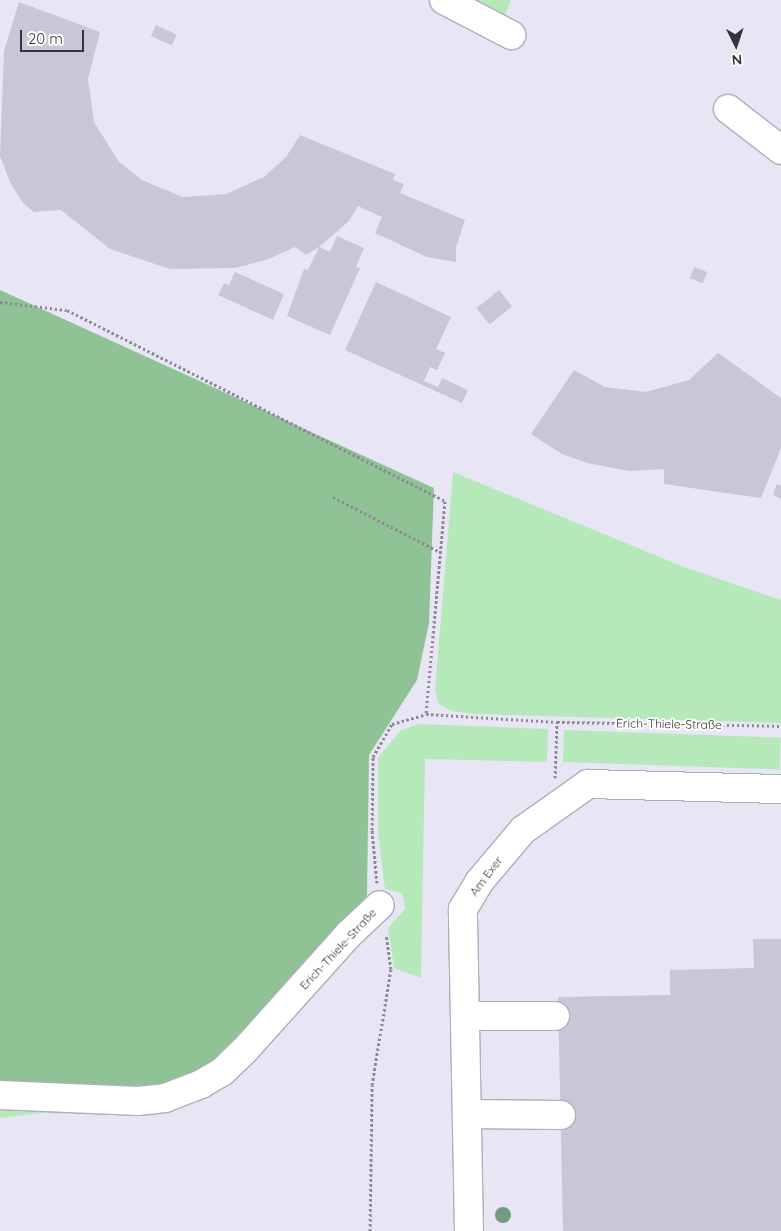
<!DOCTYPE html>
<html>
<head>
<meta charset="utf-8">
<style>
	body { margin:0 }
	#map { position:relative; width:781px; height:1231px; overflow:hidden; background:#e8e6f5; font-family:Quicksand,sans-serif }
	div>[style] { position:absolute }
	.green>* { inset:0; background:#b6e9ba; transform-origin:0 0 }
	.forest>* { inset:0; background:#8fc294 }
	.building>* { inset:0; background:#c8c7d5; transform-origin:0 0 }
	.path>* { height:3px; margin-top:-1.5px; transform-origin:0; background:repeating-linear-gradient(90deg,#8c8b95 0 2.5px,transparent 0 5px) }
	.roads { filter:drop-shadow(1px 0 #afaebc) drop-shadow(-1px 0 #afaebc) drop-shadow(0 1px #afaebc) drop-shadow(0 -1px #afaebc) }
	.minor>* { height:28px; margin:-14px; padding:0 14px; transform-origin:14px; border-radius:14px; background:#fff }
	.trees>* { width:16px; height:16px; margin:-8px; border-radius:50%; background:#719a81 }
	span { translate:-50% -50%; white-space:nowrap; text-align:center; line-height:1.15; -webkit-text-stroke:4px #fff; paint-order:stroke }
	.street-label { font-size:12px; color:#343339 }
	.north { position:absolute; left:711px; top:20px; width:50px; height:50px; -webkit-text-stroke:4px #fff; paint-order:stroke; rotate:176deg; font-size:14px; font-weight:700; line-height:20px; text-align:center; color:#343339 }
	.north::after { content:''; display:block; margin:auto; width:18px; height:22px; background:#343339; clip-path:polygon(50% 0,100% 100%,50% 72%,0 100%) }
	.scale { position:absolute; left:20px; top:30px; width:64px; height:22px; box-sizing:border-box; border:2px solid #343339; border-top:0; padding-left:6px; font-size:15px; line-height:18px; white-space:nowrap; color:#343339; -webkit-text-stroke:4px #fff; paint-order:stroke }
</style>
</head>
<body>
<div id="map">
	<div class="green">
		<i style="clip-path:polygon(471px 0,511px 0,505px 15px)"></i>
		<i style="clip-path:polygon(453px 472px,684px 567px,781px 600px,781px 723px,473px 714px,451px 711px,438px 703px,435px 689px)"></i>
		<i style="clip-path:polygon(419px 724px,548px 729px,547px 762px,425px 759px,421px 978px,394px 968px,388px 928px,405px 909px,402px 893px,385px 889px,378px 833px,378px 758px,401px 730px)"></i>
		<i style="left:564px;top:730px;width:217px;height:32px;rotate:2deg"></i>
		<i style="clip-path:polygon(0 1104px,148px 1107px,170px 1113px,149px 1116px,40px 1113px,0 1118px)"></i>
	</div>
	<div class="forest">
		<i style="clip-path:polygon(0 290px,434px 488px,429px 623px,417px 680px,369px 755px,367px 896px,219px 1060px,191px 1077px,152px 1086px,0 1083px)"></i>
	</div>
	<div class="building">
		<i style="clip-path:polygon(19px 2px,100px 32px,88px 79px,94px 122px,119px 162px,142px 180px,183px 197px,226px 194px,264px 177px,286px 157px,300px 135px,395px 174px,393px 180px,404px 184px,400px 193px,465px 220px,456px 247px,456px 262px,427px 257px,375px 233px,382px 217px,358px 206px,349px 221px,319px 247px,330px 252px,337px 236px,364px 248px,356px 267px,360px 268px,330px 335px,287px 316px,304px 269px,308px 270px,319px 247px,306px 255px,295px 247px,266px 260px,235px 268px,170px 269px,110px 249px,61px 210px,34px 212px,23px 203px,10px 182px,0 156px,4px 51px)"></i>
		<i style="left:156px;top:25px;width:23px;height:12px;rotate:25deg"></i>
		<i style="left:694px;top:267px;width:14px;height:12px;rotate:21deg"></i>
		<i style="clip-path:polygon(235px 272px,284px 294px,273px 320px,218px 295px,224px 283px,229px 285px)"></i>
		<i style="clip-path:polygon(376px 282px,451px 317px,436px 349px,445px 353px,437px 370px,430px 367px,424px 381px,438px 387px,442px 378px,468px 390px,462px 403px,345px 350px)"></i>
		<i style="left:499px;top:290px;width:21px;height:29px;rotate:51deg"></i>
		<i style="clip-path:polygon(718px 353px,781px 398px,781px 448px,761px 498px,664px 484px,664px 469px,629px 471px,587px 463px,562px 454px,531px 434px,574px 370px,605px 387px,646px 392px,689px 380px)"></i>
		<i style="clip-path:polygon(777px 484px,781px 486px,781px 499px,773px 495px)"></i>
		<i style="clip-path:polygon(753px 939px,781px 939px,781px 1231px,563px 1231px,558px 997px,670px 995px,670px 970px,754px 968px)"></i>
	</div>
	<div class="path">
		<i style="left:0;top:302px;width:67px;rotate:6.8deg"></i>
		<i style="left:67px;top:310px;width:424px;rotate:26.8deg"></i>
		<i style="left:445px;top:501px;width:214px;rotate:95.1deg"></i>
		<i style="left:333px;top:497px;width:120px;rotate:27.2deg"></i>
		<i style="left:555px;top:778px;width:56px;rotate:-88deg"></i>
		<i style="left:377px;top:883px;width:53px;rotate:-95.4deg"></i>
		<i style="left:372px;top:830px;width:73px;rotate:-89.2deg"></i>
		<i style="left:373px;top:757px;width:38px;rotate:-60deg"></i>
		<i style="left:392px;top:724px;width:35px;rotate:-16deg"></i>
		<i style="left:426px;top:714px;width:131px;rotate:3.5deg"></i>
		<i style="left:557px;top:722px;width:224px;rotate:1deg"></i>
		<i style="left:370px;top:1231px;width:146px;rotate:-89.2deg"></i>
		<i style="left:372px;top:1085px;width:118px;rotate:-80.7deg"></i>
		<i style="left:391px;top:969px;width:35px;rotate:-98deg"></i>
	</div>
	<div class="roads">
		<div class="minor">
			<i style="left:444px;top:0;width:76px;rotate:27.6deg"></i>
			<i style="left:728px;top:109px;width:67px;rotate:37.7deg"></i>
			<i style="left:465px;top:1016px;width:90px"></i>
			<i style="left:0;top:1095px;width:138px;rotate:2.5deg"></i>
			<i style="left:138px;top:1101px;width:27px;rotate:-6deg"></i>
			<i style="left:165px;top:1098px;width:39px;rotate:-21deg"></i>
			<i style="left:201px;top:1084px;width:24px;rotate:-30deg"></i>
			<i style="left:222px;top:1072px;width:30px;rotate:-44deg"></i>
			<i style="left:244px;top:1051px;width:157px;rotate:-48.1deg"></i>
			<i style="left:349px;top:934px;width:42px;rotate:-43.1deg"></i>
			<i style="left:467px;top:1114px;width:94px;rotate:0.6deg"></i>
			<i style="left:469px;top:1231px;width:322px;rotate:-91.1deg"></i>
			<i style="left:463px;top:909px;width:31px;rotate:-59deg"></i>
			<i style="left:479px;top:882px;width:68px;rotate:-49.8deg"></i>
			<i style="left:523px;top:830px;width:80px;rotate:-35.3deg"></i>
			<i style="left:588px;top:784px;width:193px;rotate:1.5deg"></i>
		</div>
	</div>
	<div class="trees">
		<i style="left:503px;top:1215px"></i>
	</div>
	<div class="street-label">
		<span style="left:669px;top:724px;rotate:1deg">Erich-Thiele-Straße</span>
		<span style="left:486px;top:876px;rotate:-53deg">Am Exer</span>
		<span style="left:338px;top:949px;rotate:-47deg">Erich-Thiele-Straße</span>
	</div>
	<div class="north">N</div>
	<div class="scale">20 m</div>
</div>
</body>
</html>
